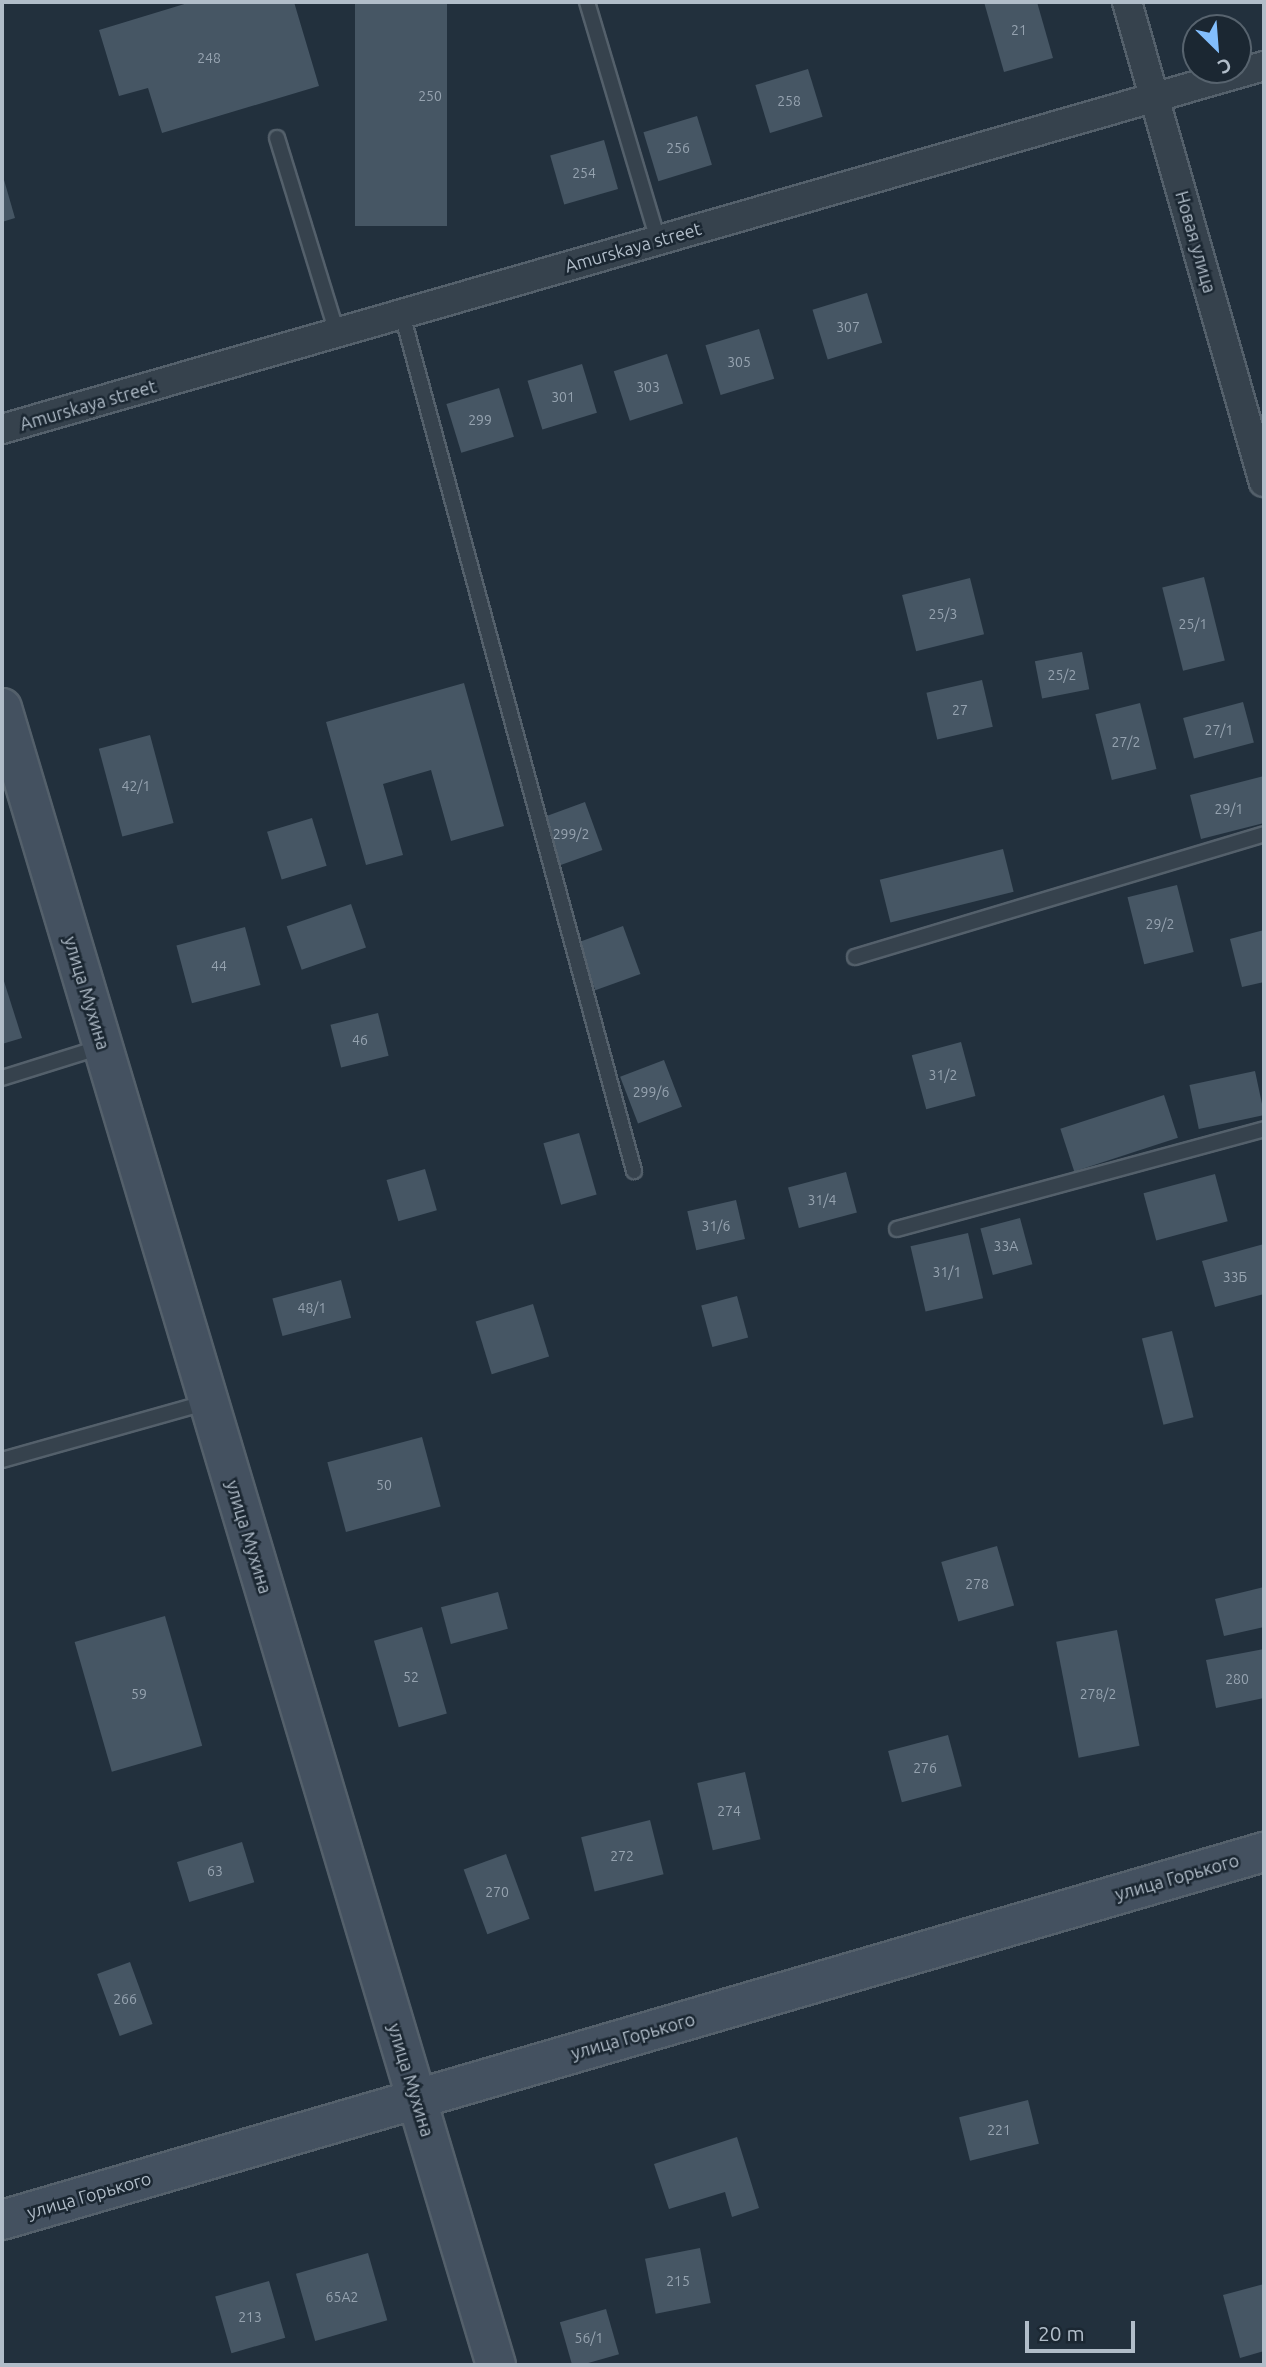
<!DOCTYPE html>
<html>
<head>
<meta charset="utf-8">
<style>
	body { margin:0 }
	#map { position:relative; width:1266px; height:2367px; overflow:hidden; background:#22303d; font-family:Ubuntu,sans-serif }
	div>[style] { position:absolute }
	.building>* { inset:0; background:#465664; transform-origin:0 0 }
	.roads { filter:drop-shadow(2px 0 #54606b) drop-shadow(-2px 0 #54606b) drop-shadow(0 2px #54606b) drop-shadow(0 -2px #54606b) }
	.service>* { height:14px; margin:-7px; padding:0 7px; transform-origin:7px; border-radius:7px; background:#36424d }
	.minor>* { height:28px; margin:-14px; padding:0 14px; transform-origin:14px; border-radius:14px; background:#36424d }
	.secondary>* { height:38px; margin:-19px; padding:0 19px; transform-origin:19px; border-radius:19px; background:#445160 }
	span { translate:-50% -50%; white-space:nowrap; text-align:center; line-height:1.15; -webkit-text-stroke:5px #1b2732; paint-order:stroke }
	.number-label { font-size:14px; color:#96a3b0 }
	.number-label span { -webkit-text-stroke-width:0 }
	.street-label { font-size:18px; color:#b1bdc9 }
	.frame { position:absolute; inset:0; border:4px solid #b1bdc9; pointer-events:none }
	.north { position:absolute; left:1182px; top:14px; width:70px; height:70px; box-sizing:border-box; background:#1b2732; border:2px solid #57636e; border-radius:50%; rotate:155deg; font-size:19px; font-weight:700; line-height:28px; text-align:center; color:#b1bdc9 }
	.north::after { content:''; display:block; margin:auto; width:24px; height:32px; background:#82befd; clip-path:polygon(50% 0,100% 100%,50% 72%,0 100%) }
	.scale { position:absolute; left:1025px; top:2321px; width:110px; height:32px; box-sizing:border-box; border:4px solid #b1bdc9; border-top:0; padding-left:9px; font-size:21px; line-height:24px; white-space:nowrap; color:#b1bdc9; -webkit-text-stroke:5px #1b2732; paint-order:stroke }
</style>
</head>
<body>
<div id="map">
	<div class="building">
		<i style="clip-path:polygon(191px 2px,294px 2px,319px 86px,162px 133px,148px 88px,119px 96px,99px 30px)"></i>
		<i style="left:355px;top:2px;width:92px;height:224px"></i>
		<i style="clip-path:polygon(984px 2px,1037px 2px,1053px 58px,1004px 72px)"></i>
		<i style="left:808px;top:69px;width:50px;height:55px;rotate:73deg"></i>
		<i style="left:697px;top:116px;width:51px;height:56px;rotate:73deg"></i>
		<i style="left:604px;top:140px;width:51px;height:56px;rotate:74deg"></i>
		<i style="clip-path:polygon(2px 173px,15px 218px,2px 222px)"></i>
		<i style="left:867px;top:293px;width:52px;height:57px;rotate:73deg"></i>
		<i style="left:759px;top:329px;width:52px;height:56px;rotate:73deg"></i>
		<i style="left:667px;top:354px;width:52px;height:56px;rotate:72deg"></i>
		<i style="left:582px;top:364px;width:51px;height:57px;rotate:73deg"></i>
		<i style="left:499px;top:388px;width:51px;height:55px;rotate:73deg"></i>
		<i style="left:1204px;top:577px;width:86px;height:43px;rotate:76deg"></i>
		<i style="left:970px;top:578px;width:58px;height:70px;rotate:76deg"></i>
		<i style="left:1082px;top:652px;width:38px;height:48px;rotate:79deg"></i>
		<i style="left:982px;top:680px;width:48px;height:57px;rotate:77deg"></i>
		<i style="clip-path:polygon(464px 683px,504px 826px,451px 841px,431px 770px,383px 784px,403px 855px,366px 865px,326px 722px)"></i>
		<i style="left:1243px;top:702px;width:42px;height:62px;rotate:75deg"></i>
		<i style="left:1140px;top:703px;width:68px;height:46px;rotate:76deg"></i>
		<i style="left:150px;top:735px;width:91px;height:53px;rotate:75deg"></i>
		<i style="clip-path:polygon(1264px 776px,1264px 823px,1201px 839px,1190px 795px)"></i>
		<i style="left:585px;top:802px;width:51px;height:48px;rotate:70deg"></i>
		<i style="left:312px;top:818px;width:50px;height:47px;rotate:73deg"></i>
		<i style="left:1003px;top:849px;width:44px;height:127px;rotate:76deg"></i>
		<i style="left:1177px;top:885px;width:69px;height:51px;rotate:76deg"></i>
		<i style="left:351px;top:904px;width:46px;height:68px;rotate:71deg"></i>
		<i style="left:623px;top:926px;width:51px;height:48px;rotate:70deg"></i>
		<i style="left:245px;top:927px;width:60px;height:71px;rotate:75deg"></i>
		<i style="clip-path:polygon(1264px 930px,1264px 982px,1242px 987px,1230px 939px)"></i>
		<i style="clip-path:polygon(2px 975px,22px 1038px,2px 1044px)"></i>
		<i style="left:378px;top:1013px;width:44px;height:49px;rotate:76deg"></i>
		<i style="left:961px;top:1042px;width:56px;height:51px;rotate:75deg"></i>
		<i style="left:664px;top:1060px;width:50px;height:47px;rotate:69deg"></i>
		<i style="left:1255px;top:1071px;width:45px;height:67px;rotate:78deg"></i>
		<i style="left:1164px;top:1095px;width:45px;height:109px;rotate:72deg"></i>
		<i style="left:579px;top:1133px;width:64px;height:37px;rotate:74deg"></i>
		<i style="left:425px;top:1169px;width:43px;height:40px;rotate:74deg"></i>
		<i style="left:846px;top:1172px;width:42px;height:60px;rotate:75deg"></i>
		<i style="left:1215px;top:1174px;width:49px;height:74px;rotate:75deg"></i>
		<i style="left:736px;top:1200px;width:40px;height:50px;rotate:77deg"></i>
		<i style="left:1020px;top:1218px;width:48px;height:41px;rotate:75deg"></i>
		<i style="left:968px;top:1233px;width:67px;height:59px;rotate:77deg"></i>
		<i style="clip-path:polygon(1264px 1244px,1264px 1294px,1215px 1307px,1202px 1261px)"></i>
		<i style="left:341px;top:1280px;width:39px;height:71px;rotate:75deg"></i>
		<i style="left:737px;top:1296px;width:43px;height:37px;rotate:75deg"></i>
		<i style="left:533px;top:1304px;width:55px;height:60px;rotate:73deg"></i>
		<i style="left:1172px;top:1331px;width:89px;height:31px;rotate:76deg"></i>
		<i style="left:422px;top:1437px;width:72px;height:98px;rotate:75deg"></i>
		<i style="left:997px;top:1546px;width:62px;height:58px;rotate:74deg"></i>
		<i style="clip-path:polygon(1264px 1587px,1264px 1627px,1224px 1636px,1215px 1599px)"></i>
		<i style="left:498px;top:1592px;width:38px;height:59px;rotate:75deg"></i>
		<i style="left:165px;top:1616px;width:135px;height:94px;rotate:74deg"></i>
		<i style="left:422px;top:1627px;width:90px;height:50px;rotate:74deg"></i>
		<i style="left:1117px;top:1630px;width:118px;height:62px;rotate:79deg"></i>
		<i style="clip-path:polygon(1264px 1649px,1264px 1698px,1216px 1708px,1206px 1660px)"></i>
		<i style="left:948px;top:1735px;width:53px;height:62px;rotate:75deg"></i>
		<i style="left:745px;top:1772px;width:69px;height:49px;rotate:77deg"></i>
		<i style="left:650px;top:1820px;width:56px;height:71px;rotate:76deg"></i>
		<i style="left:242px;top:1842px;width:42px;height:68px;rotate:73deg"></i>
		<i style="left:506px;top:1854px;width:69px;height:45px;rotate:70deg"></i>
		<i style="left:130px;top:1962px;width:66px;height:35px;rotate:70deg"></i>
		<i style="left:1028px;top:2100px;width:45px;height:71px;rotate:76deg"></i>
		<i style="clip-path:polygon(737px 2137px,759px 2208px,732px 2217px,725px 2192px,669px 2209px,654px 2164px)"></i>
		<i style="left:700px;top:2248px;width:56px;height:56px;rotate:79deg"></i>
		<i style="left:368px;top:2253px;width:70px;height:75px;rotate:74deg"></i>
		<i style="left:269px;top:2281px;width:59px;height:56px;rotate:74deg"></i>
		<i style="clip-path:polygon(1264px 2284px,1264px 2351px,1240px 2358px,1223px 2295px)"></i>
		<i style="left:606px;top:2309px;width:47px;height:48px;rotate:74deg"></i>
	</div>
	<div class="roads">
		<div class="service">
			<i style="left:587px;top:2px;width:248px;rotate:73.4deg"></i>
			<i style="left:277px;top:138px;width:204px;rotate:72.9deg"></i>
			<i style="left:402px;top:314px;width:888px;rotate:74.85deg"></i>
			<i style="left:855px;top:957px;width:427px;rotate:-16.7deg"></i>
			<i style="left:2px;top:1078px;width:104px;rotate:-17.4deg"></i>
			<i style="left:897px;top:1229px;width:380px;rotate:-15.2deg"></i>
			<i style="left:2px;top:1460px;width:214px;rotate:-15.7deg"></i>
		</div>
		<div class="minor">
			<i style="left:1127px;top:2px;width:499px;rotate:74.1deg"></i>
			<i style="left:2px;top:429px;width:1313px;rotate:-16.05deg"></i>
		</div>
		<div class="secondary">
			<i style="left:2px;top:708px;width:1729px;rotate:73.4deg"></i>
			<i style="left:2px;top:2220px;width:1315px;rotate:-16.26deg"></i>
		</div>
	</div>
	<div class="number-label">
		<span style="left:1019px;top:30px">21</span>
		<span style="left:209px;top:58px">248</span>
		<span style="left:430px;top:96px">250</span>
		<span style="left:789px;top:101px">258</span>
		<span style="left:678px;top:148px">256</span>
		<span style="left:584px;top:173px">254</span>
		<span style="left:848px;top:327px">307</span>
		<span style="left:739px;top:362px">305</span>
		<span style="left:648px;top:387px">303</span>
		<span style="left:563px;top:397px">301</span>
		<span style="left:480px;top:420px">299</span>
		<span style="left:943px;top:614px">25/3</span>
		<span style="left:1193px;top:624px">25/1</span>
		<span style="left:1062px;top:675px">25/2</span>
		<span style="left:960px;top:710px">27</span>
		<span style="left:1219px;top:730px">27/1</span>
		<span style="left:1126px;top:742px">27/2</span>
		<span style="left:136px;top:786px">42/1</span>
		<span style="left:1229px;top:809px">29/1</span>
		<span style="left:571px;top:834px">299/2</span>
		<span style="left:1160px;top:924px">29/2</span>
		<span style="left:219px;top:966px">44</span>
		<span style="left:360px;top:1040px">46</span>
		<span style="left:943px;top:1075px">31/2</span>
		<span style="left:651px;top:1092px">299/6</span>
		<span style="left:822px;top:1200px">31/4</span>
		<span style="left:716px;top:1226px">31/6</span>
		<span style="left:1006px;top:1246px">33А</span>
		<span style="left:947px;top:1272px">31/1</span>
		<span style="left:1235px;top:1277px">33Б</span>
		<span style="left:312px;top:1308px">48/1</span>
		<span style="left:384px;top:1485px">50</span>
		<span style="left:977px;top:1584px">278</span>
		<span style="left:411px;top:1677px">52</span>
		<span style="left:1237px;top:1679px">280</span>
		<span style="left:139px;top:1694px">59</span>
		<span style="left:1098px;top:1694px">278/2</span>
		<span style="left:925px;top:1768px">276</span>
		<span style="left:729px;top:1811px">274</span>
		<span style="left:622px;top:1856px">272</span>
		<span style="left:215px;top:1871px">63</span>
		<span style="left:497px;top:1892px">270</span>
		<span style="left:125px;top:1999px">266</span>
		<span style="left:999px;top:2130px">221</span>
		<span style="left:678px;top:2281px">215</span>
		<span style="left:342px;top:2297px">65А2</span>
		<span style="left:250px;top:2317px">213</span>
		<span style="left:589px;top:2338px">56/1</span>
	</div>
	<div class="street-label">
		<span style="left:1196px;top:242px;rotate:74deg">Новая улица</span>
		<span style="left:633px;top:247px;rotate:-16deg">Amurskaya street</span>
		<span style="left:88px;top:405px;rotate:-16deg">Amurskaya street</span>
		<span style="left:87px;top:993px;rotate:73deg">улица Мухина</span>
		<span style="left:249px;top:1537px;rotate:73deg">улица Мухина</span>
		<span style="left:1177px;top:1877px;rotate:-16deg">улица Горького</span>
		<span style="left:633px;top:2036px;rotate:-16deg">улица Горького</span>
		<span style="left:411px;top:2080px;rotate:73deg">улица Мухина</span>
		<span style="left:89px;top:2195px;rotate:-16deg">улица Горького</span>
	</div>
	<div class="frame"></div>
	<div class="north">С</div>
	<div class="scale">20 m</div>
</div>
</body>
</html>
